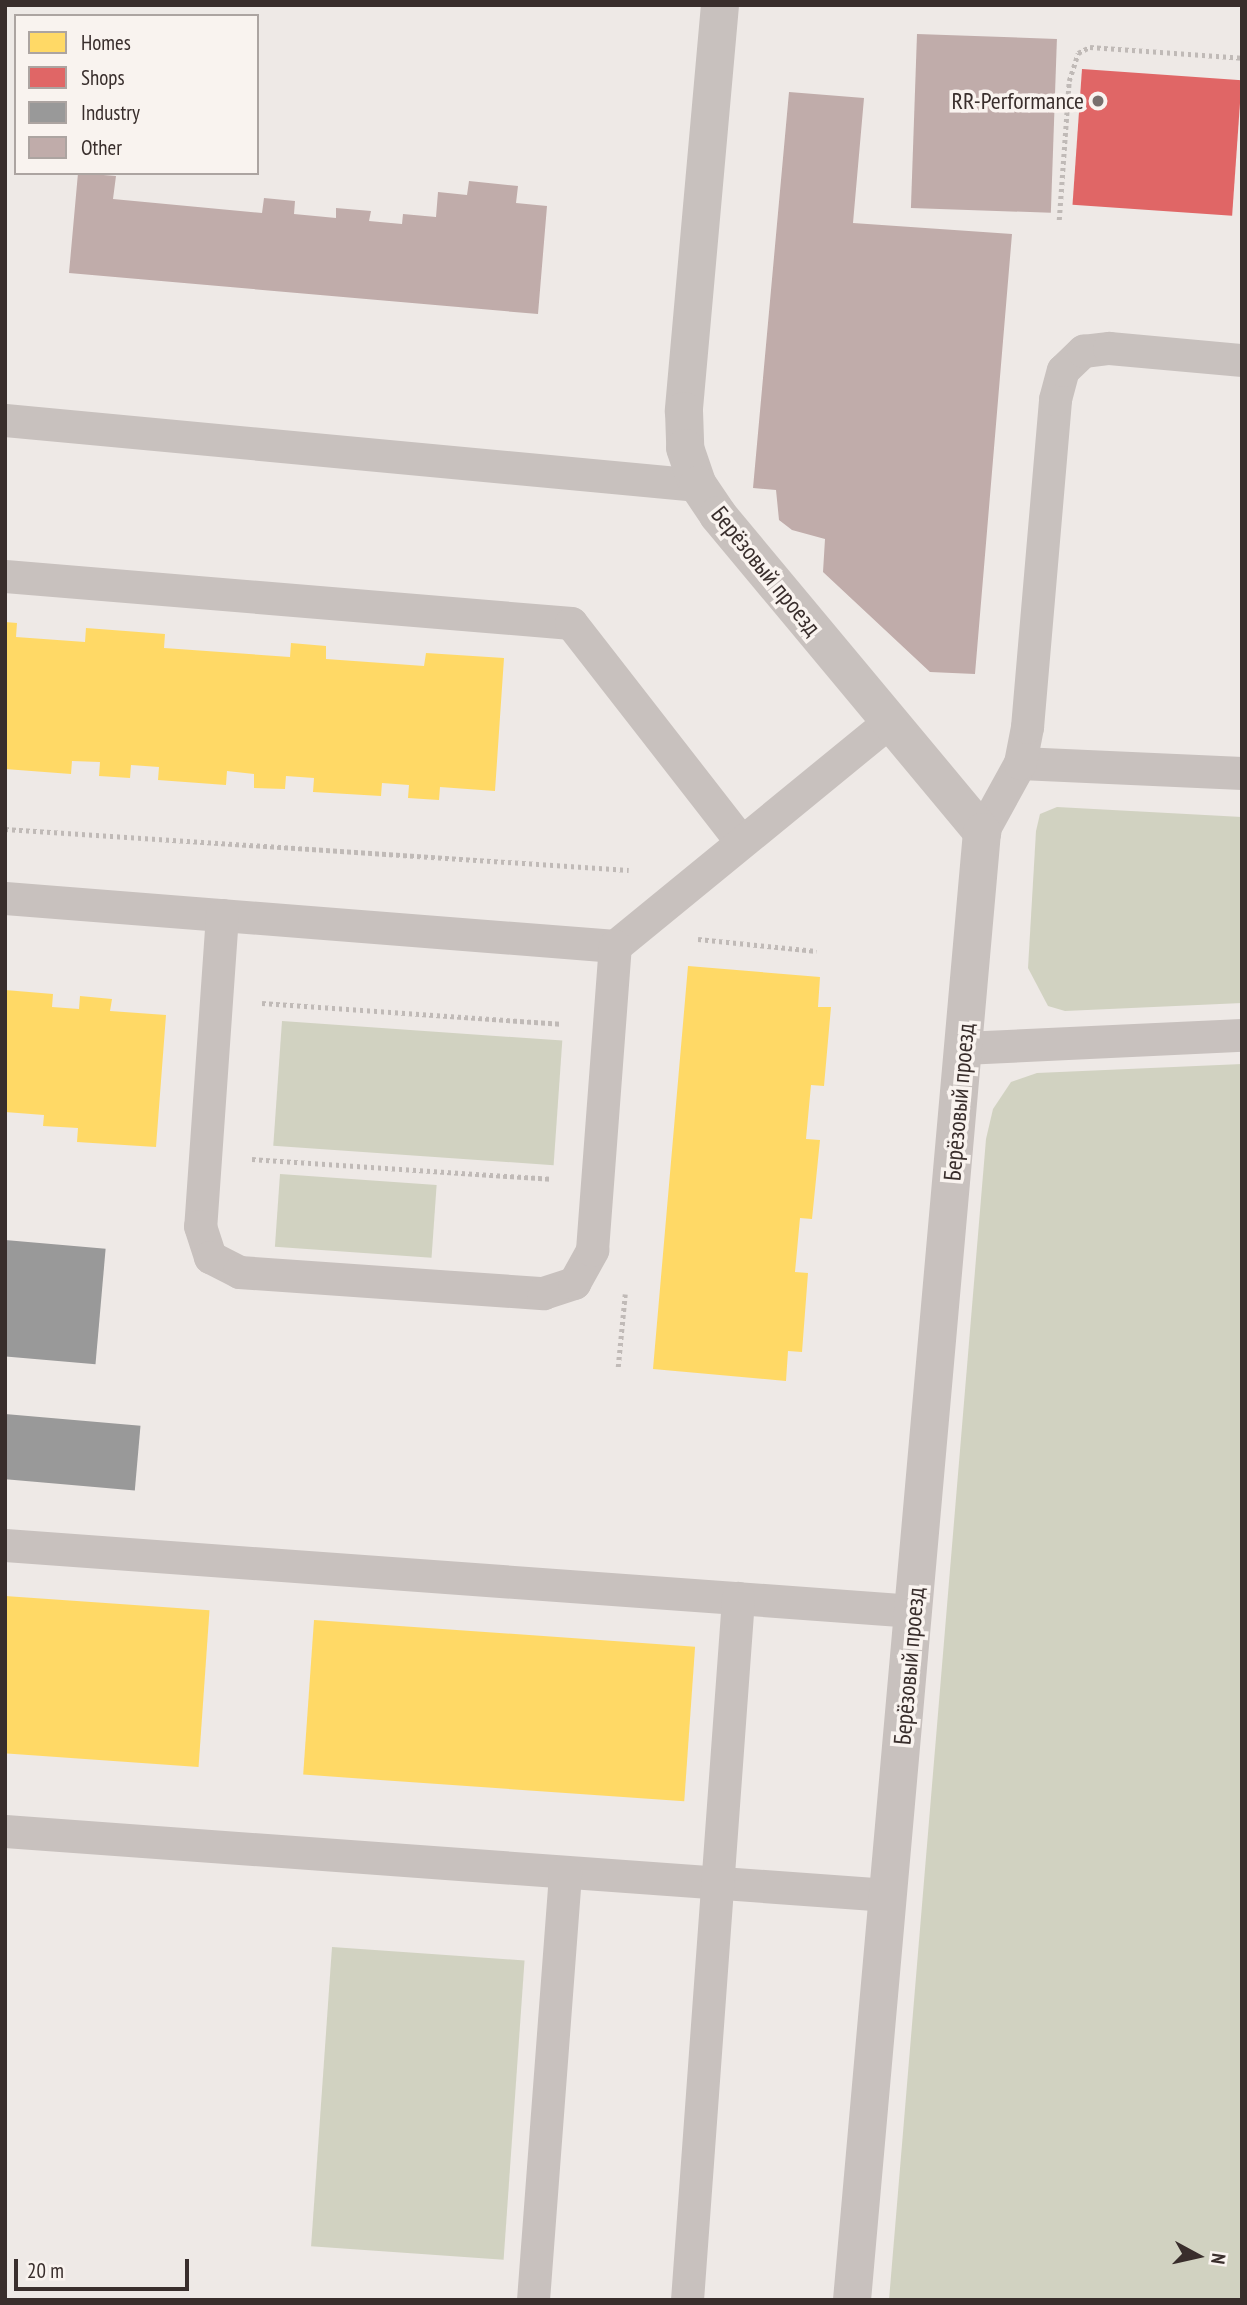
<!DOCTYPE html>
<html>
<head>
<meta charset="utf-8">
<style>
	body { margin:0 }
	#map { position:relative; width:1247px; height:2305px; overflow:hidden; background:#eee9e6; font-family:"PT Sans Narrow",sans-serif }
	div>[style] { position:absolute }
	.green>* { inset:0; background:#d1d2c1; transform-origin:0 0 }
	.homes>* { inset:0; background:#ffd966; transform-origin:0 0 }
	.shops>* { inset:0; background:#e06666; transform-origin:0 0 }
	.industry>* { inset:0; background:#999; transform-origin:0 0 }
	.building>* { inset:0; background:#c0acaa; transform-origin:0 0 }
	.path>* { height:4.5px; margin-top:-2.25px; transform-origin:0; background:repeating-linear-gradient(90deg,#c0bab7 0 3.5px,transparent 0 7px) }
	.service>* { height:33px; margin:-16.5px; padding:0 16.5px; transform-origin:16.5px; border-radius:16.5px; background:#c8c1be }
	.minor>* { height:38px; margin:-19px; padding:0 19px; transform-origin:19px; border-radius:19px; background:#c8c1be }
	.dots>* { width:19px; height:19px; translate:-50% -50%; box-sizing:border-box; border:4px solid #f9f3ef; border-radius:50% }
	span { translate:-50% -50%; white-space:nowrap; text-align:center; line-height:1.15; -webkit-text-stroke:7px #f9f3ef; paint-order:stroke }
	.poi-label { font-size:24px; color:#392e2c }
	.right { translate:-100% -50%; text-align:right }
	.street-label { font-size:24px; color:#392e2c }
	.frame { position:absolute; inset:0; border:7px solid #392e2c; pointer-events:none }
	.legend { position:absolute; left:14px; top:14px; width:245px; height:161px; box-sizing:border-box; background:#f9f3ef; border:2px solid #aca4a1; margin:0; padding:9px 12px; list-style:none; font-size:21px; color:#392e2c }
	.legend li { display:flex; align-items:center; gap:14px; height:35px }
	.legend b { width:35px; border:2px solid #aca4a1 }
	.north { position:absolute; left:1163px; top:2221px; width:70px; height:70px; -webkit-text-stroke:5px #f9f3ef; paint-order:stroke; rotate:98deg; font-size:19px; font-weight:700; line-height:28px; text-align:center; color:#392e2c }
	.north::after { content:''; display:block; margin:auto; width:24px; height:32px; background:#392e2c; clip-path:polygon(50% 0,100% 100%,50% 72%,0 100%) }
	.scale { position:absolute; left:14px; top:2259px; width:175px; height:32px; box-sizing:border-box; border:4px solid #392e2c; border-top:0; padding-left:9px; font-size:21px; line-height:24px; white-space:nowrap; color:#392e2c; -webkit-text-stroke:5px #f9f3ef; paint-order:stroke }
</style>
</head>
<body>
<div id="map">
	<div class="green">
		<i style="clip-path:polygon(1057px 807px,1242px 817px,1242px 1003px,1065px 1011px,1048px 1006px,1028px 968px,1036px 831px,1040px 814px)"></i>
		<i style="left:282px;top:1021px;width:281px;height:125px;rotate:4deg"></i>
		<i style="clip-path:polygon(1242px 1064px,1242px 2300px,889px 2300px,986px 1139px,993px 1109px,1011px 1082px,1037px 1073px)"></i>
		<i style="left:280px;top:1174px;width:157px;height:73px;rotate:4deg"></i>
		<i style="left:332px;top:1947px;width:193px;height:300px;rotate:4deg"></i>
	</div>
	<div class="homes">
		<i style="clip-path:polygon(5px 622px,17px 623px,16px 637px,85px 642px,86px 628px,165px 634px,164px 648px,290px 657px,291px 643px,326px 646px,326px 659px,424px 666px,426px 653px,504px 658px,495px 791px,440px 787px,439px 800px,408px 798px,409px 785px,382px 783px,381px 796px,313px 792px,314px 778px,286px 776px,285px 789px,254px 788px,254px 774px,227px 771px,226px 785px,158px 780px,159px 767px,131px 765px,130px 778px,99px 776px,100px 762px,72px 761px,71px 774px,5px 769px)"></i>
		<i style="clip-path:polygon(688px 966px,820px 977px,818px 1007px,831px 1007px,824px 1086px,811px 1085px,806px 1139px,820px 1140px,812px 1219px,800px 1218px,795px 1272px,808px 1273px,802px 1352px,788px 1351px,786px 1381px,653px 1369px)"></i>
		<i style="clip-path:polygon(5px 990px,53px 994px,52px 1007px,79px 1009px,80px 996px,112px 999px,110px 1011px,166px 1015px,156px 1147px,77px 1142px,78px 1128px,43px 1126px,44px 1115px,5px 1112px)"></i>
		<i style="left:5px;top:1596px;width:205px;height:157px;rotate:4deg"></i>
		<i style="left:314px;top:1620px;width:382px;height:155px;rotate:4deg"></i>
	</div>
	<div class="shops">
		<i style="left:1082px;top:69px;width:160px;height:136px;rotate:4deg"></i>
	</div>
	<div class="industry">
		<i style="left:5px;top:1240px;width:101px;height:116px;rotate:5deg"></i>
		<i style="left:5px;top:1414px;width:136px;height:65px;rotate:5deg"></i>
	</div>
	<div class="building">
		<i style="left:917px;top:34px;width:140px;height:174px;rotate:2deg"></i>
		<i style="clip-path:polygon(789px 92px,864px 98px,853px 223px,1012px 234px,975px 674px,930px 672px,823px 572px,825px 539px,792px 530px,779px 520px,776px 490px,753px 488px)"></i>
		<i style="clip-path:polygon(78px 173px,116px 176px,113px 199px,262px 213px,264px 198px,295px 201px,294px 214px,336px 218px,336px 208px,371px 211px,369px 221px,402px 224px,403px 214px,436px 217px,438px 192px,467px 195px,469px 181px,518px 186px,516px 203px,547px 206px,538px 314px,69px 273px)"></i>
	</div>
	<div class="path">
		<i style="left:1059px;top:220px;width:139px;rotate:-85.9deg"></i>
		<i style="left:1069px;top:81px;width:29px;rotate:-72deg"></i>
		<i style="left:1078px;top:53px;width:13px;rotate:-27deg"></i>
		<i style="left:1090px;top:47px;width:152px;rotate:4.1deg"></i>
		<i style="left:5px;top:829px;width:625px;rotate:3.76deg"></i>
		<i style="left:698px;top:939px;width:119px;rotate:5.8deg"></i>
		<i style="left:262px;top:1003px;width:299px;rotate:4deg"></i>
		<i style="left:252px;top:1159px;width:299px;rotate:3.8deg"></i>
		<i style="left:618px;top:1367px;width:73px;rotate:-84.5deg"></i>
	</div>
	<div class="service">
		<i style="left:5px;top:420px;width:696px;rotate:5.36deg"></i>
		<i style="left:5px;top:576px;width:568px;rotate:4.75deg"></i>
		<i style="left:571px;top:623px;width:276px;rotate:52.1deg"></i>
		<i style="left:1020px;top:763px;width:222px;rotate:2.6deg"></i>
		<i style="left:982px;top:832px;width:79px;rotate:-61.2deg"></i>
		<i style="left:1020px;top:763px;width:37px;rotate:-79deg"></i>
		<i style="left:1027px;top:727px;width:329px;rotate:-85.1deg"></i>
		<i style="left:1055px;top:399px;width:30px;rotate:-75deg"></i>
		<i style="left:1063px;top:370px;width:28px;rotate:-44deg"></i>
		<i style="left:1083px;top:351px;width:26px;rotate:-7deg"></i>
		<i style="left:1109px;top:348px;width:134px;rotate:5.2deg"></i>
		<i style="left:5px;top:898px;width:612px;rotate:4.5deg"></i>
		<i style="left:615px;top:946px;width:355px;rotate:-39.3deg"></i>
		<i style="left:222px;top:915px;width:312px;rotate:94deg"></i>
		<i style="left:200px;top:1226px;width:33px;rotate:72deg"></i>
		<i style="left:210px;top:1257px;width:33px;rotate:27deg"></i>
		<i style="left:239px;top:1272px;width:305px;rotate:4deg"></i>
		<i style="left:543px;top:1293px;width:33px;rotate:-18deg"></i>
		<i style="left:574px;top:1283px;width:38px;rotate:-61deg"></i>
		<i style="left:592px;top:1250px;width:305px;rotate:-85.7deg"></i>
		<i style="left:963px;top:1048px;width:279px;rotate:-2.7deg"></i>
		<i style="left:5px;top:1545px;width:911px;rotate:4.15deg"></i>
		<i style="left:5px;top:1831px;width:885px;rotate:4.15deg"></i>
		<i style="left:533px;top:2300px;width:429px;rotate:-85.7deg"></i>
		<i style="left:687px;top:2300px;width:704px;rotate:-85.84deg"></i>
	</div>
	<div class="minor">
		<i style="left:720px;top:5px;width:408px;rotate:95.1deg"></i>
		<i style="left:684px;top:411px;width:37px;rotate:88deg"></i>
		<i style="left:685px;top:448px;width:39px;rotate:71deg"></i>
		<i style="left:698px;top:485px;width:36px;rotate:56deg"></i>
		<i style="left:718px;top:515px;width:413px;rotate:50.2deg"></i>
		<i style="left:982px;top:832px;width:1474px;rotate:95.06deg"></i>
	</div>
	<div class="dots">
		<i style="left:1098px;top:101px;background:#786f6d"></i>
	</div>
	<div class="poi-label">
		<span class="right" style="left:1084px;top:101px">RR-Performance</span>
	</div>
	<div class="street-label">
		<span style="left:766px;top:571px;rotate:51deg">Берёзовый проезд</span>
		<span style="left:959px;top:1102px;rotate:-85deg">Берёзовый проезд</span>
		<span style="left:909px;top:1666px;rotate:-85deg">Берёзовый проезд</span>
	</div>
	<div class="frame"></div>
	<ul class="legend">
	<li><b style="height:19px;background:#ffd966"></b>Homes</li>
	<li><b style="height:19px;background:#e06666"></b>Shops</li>
	<li><b style="height:19px;background:#999"></b>Industry</li>
	<li><b style="height:19px;background:#c0acaa"></b>Other</li>
	</ul>
	<div class="north">N</div>
	<div class="scale">20 m</div>
</div>
</body>
</html>
